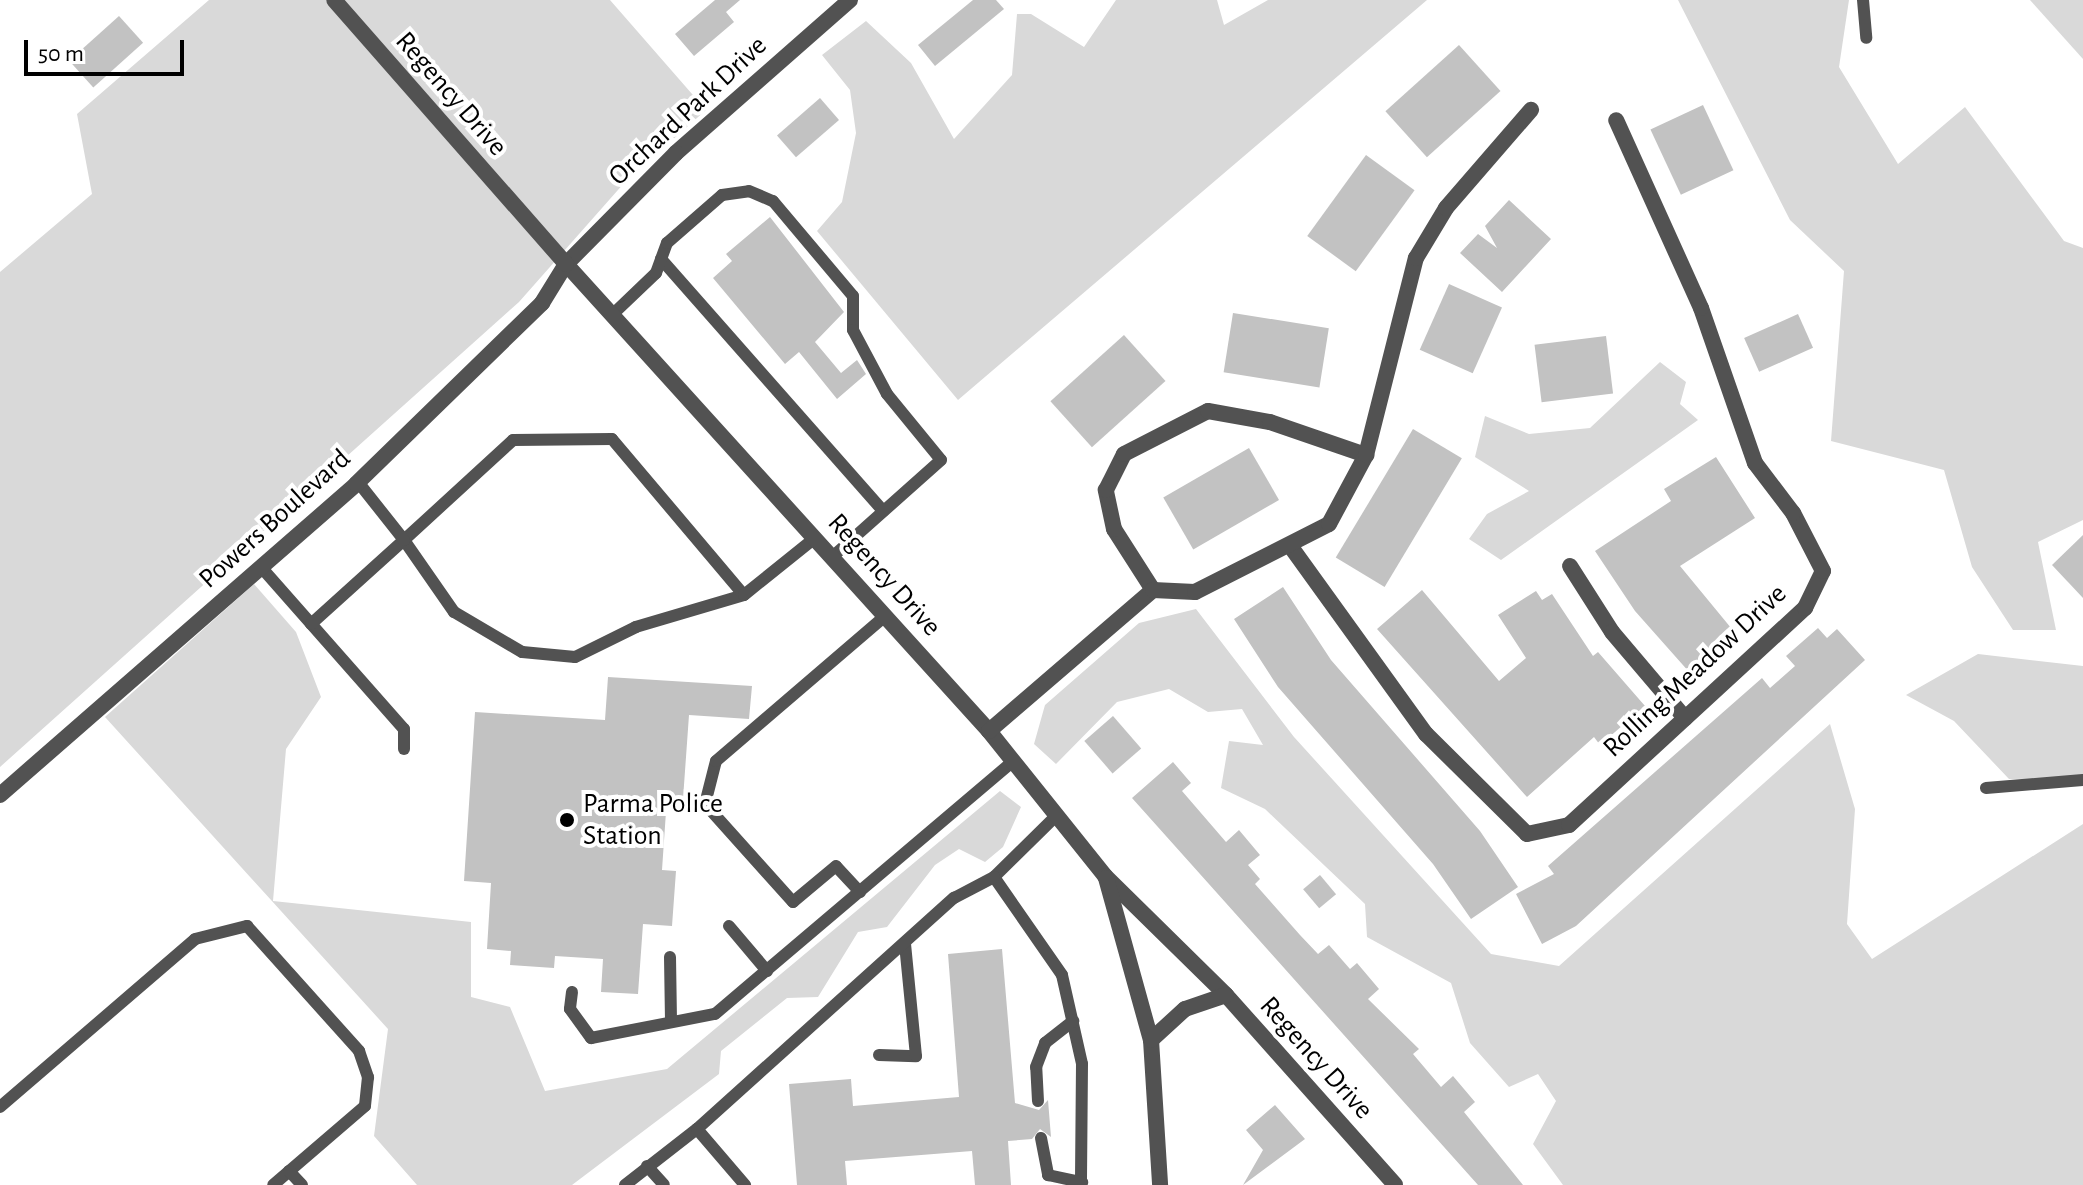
<!DOCTYPE html>
<html>
<head>
<meta charset="utf-8">
<style>
	body { margin:0 }
	#map { position:relative; width:2083px; height:1185px; overflow:hidden; background:#fff; font-family:"Alegreya Sans",sans-serif }
	div>[style] { position:absolute }
	.green>* { inset:0; background:#d9d9d9 }
	.building>* { inset:0; background:#c2c2c2; transform-origin:0 0 }
	.service>* { height:12px; margin:-6px; padding:0 6px; transform-origin:6px; border-radius:6px; background:#525252 }
	.minor>* { height:16px; margin:-8px; padding:0 8px; transform-origin:8px; border-radius:8px; background:#525252 }
	.tertiary>* { height:16px; margin:-8px; padding:0 8px; transform-origin:8px; border-radius:8px; background:#525252 }
	.dots>* { width:22px; height:22px; translate:-50% -50%; box-sizing:border-box; border:4px solid #fff; border-radius:50% }
	span { translate:-50% -50%; white-space:nowrap; text-align:center; line-height:1.15; -webkit-text-stroke:8px #fff; paint-order:stroke }
	.street-label { font-size:28px; color:#000 }
	.poi-label { font-size:28px; color:#000 }
	.left { translate:0 -50%; text-align:left }
	.scale { position:absolute; left:24px; top:40px; width:160px; height:36px; box-sizing:border-box; border:4px solid #000; border-top:0; padding-left:10px; font-size:24px; line-height:28px; white-space:nowrap; color:#000; -webkit-text-stroke:6px #fff; paint-order:stroke }
</style>
</head>
<body>
<div id="map">
	<div class="green">
		<i style="clip-path:polygon(209px 0,610px 0,706px 110px,625px 182px,519px 302px,0 767px,0 272px,92px 194px,77px 114px)"></i>
		<i style="clip-path:polygon(1116px 0,1217px 0,1224px 25px,1268px 0,1427px 0,958px 400px,817px 231px,842px 202px,856px 133px,850px 90px,822px 55px,866px 21px,911px 63px,954px 139px,1012px 75px,1017px 14px,1031px 14px,1084px 47px)"></i>
		<i style="clip-path:polygon(1678px 0,1849px 0,1839px 67px,1898px 164px,1965px 107px,2064px 241px,2083px 248px,2083px 520px,2038px 542px,2056px 630px,2013px 630px,1972px 567px,1944px 470px,1831px 441px,1844px 271px,1790px 220px)"></i>
		<i style="clip-path:polygon(2030px 0,2083px 0,2083px 59px)"></i>
		<i style="clip-path:polygon(1660px 362px,1686px 382px,1680px 404px,1698px 420px,1501px 560px,1469px 539px,1487px 514px,1529px 491px,1475px 457px,1485px 416px,1529px 434px,1590px 428px)"></i>
		<i style="clip-path:polygon(254px 584px,296px 632px,321px 697px,286px 749px,273px 901px,471px 922px,471px 997px,510px 1007px,545px 1091px,667px 1069px,1000px 791px,1021px 807px,1003px 847px,985px 862px,959px 849px,935px 865px,887px 927px,858px 932px,818px 997px,787px 998px,721px 1051px,719px 1074px,572px 1185px,417px 1185px,374px 1136px,388px 1029px,105px 717px)"></i>
		<i style="clip-path:polygon(1196px 609px,1294px 737px,1491px 954px,1559px 966px,1830px 724px,1855px 809px,1847px 924px,1872px 959px,2083px 824px,2083px 1185px,1563px 1185px,1533px 1144px,1556px 1101px,1538px 1074px,1509px 1087px,1470px 1043px,1451px 983px,1367px 937px,1365px 904px,1265px 809px,1221px 788px,1229px 741px,1263px 745px,1242px 709px,1208px 712px,1169px 689px,1117px 702px,1056px 764px,1034px 744px,1045px 705px,1139px 623px)"></i>
		<i style="clip-path:polygon(1978px 654px,2083px 666px,2083px 778px,2009px 779px,1954px 721px,1906px 695px)"></i>
	</div>
	<div class="building">
		<i style="clip-path:polygon(715px 0,740px 0,726px 12px,734px 22px,694px 56px,675px 34px)"></i>
		<i style="clip-path:polygon(973px 0,996px 0,1004px 9px,935px 66px,918px 45px)"></i>
		<i style="left:119px;top:16px;width:36px;height:67px;rotate:48deg"></i>
		<i style="left:1459px;top:45px;width:62px;height:99px;rotate:48deg"></i>
		<i style="left:820px;top:98px;width:29px;height:57px;rotate:49deg"></i>
		<i style="left:1703px;top:105px;width:72px;height:58px;rotate:65deg"></i>
		<i style="left:1366px;top:155px;width:60px;height:100px;rotate:36deg"></i>
		<i style="clip-path:polygon(1509px 200px,1551px 239px,1502px 292px,1460px 253px,1478px 234px,1497px 248px,1485px 226px)"></i>
		<i style="clip-path:polygon(770px 217px,844px 312px,815px 342px,841px 373px,857px 360px,866px 374px,837px 399px,799px 352px,785px 364px,713px 278px,732px 261px,726px 254px)"></i>
		<i style="left:1449px;top:284px;width:58px;height:72px;rotate:24deg"></i>
		<i style="left:1233px;top:313px;width:97px;height:60px;rotate:9deg"></i>
		<i style="left:1798px;top:314px;width:37px;height:59px;rotate:66deg"></i>
		<i style="left:1124px;top:335px;width:62px;height:99px;rotate:48deg"></i>
		<i style="left:1606px;top:336px;width:58px;height:72px;rotate:83deg"></i>
		<i style="left:1413px;top:429px;width:57px;height:150px;rotate:31deg"></i>
		<i style="left:1249px;top:448px;width:60px;height:99px;rotate:60deg"></i>
		<i style="clip-path:polygon(1716px 457px,1755px 518px,1680px 566px,1736px 634px,1690px 673px,1635px 611px,1595px 551px,1671px 501px,1664px 489px)"></i>
		<i style="clip-path:polygon(2083px 535px,2083px 598px,2052px 565px)"></i>
		<i style="clip-path:polygon(1283px 587px,1331px 660px,1480px 831px,1518px 887px,1471px 919px,1433px 864px,1278px 687px,1234px 619px)"></i>
		<i style="clip-path:polygon(1422px 590px,1499px 681px,1526px 658px,1498px 615px,1536px 591px,1542px 600px,1552px 594px,1593px 656px,1598px 652px,1645px 706px,1600px 745px,1594px 737px,1527px 797px,1377px 629px)"></i>
		<i style="clip-path:polygon(1818px 628px,1827px 638px,1837px 629px,1865px 660px,1576px 926px,1542px 944px,1516px 894px,1554px 874px,1548px 866px,1762px 678px,1770px 688px,1795px 666px,1786px 656px)"></i>
		<i style="clip-path:polygon(608px 677px,752px 686px,749px 719px,689px 715px,683px 799px,667px 797px,662px 870px,676px 871px,672px 926px,643px 924px,638px 994px,601px 992px,603px 959px,555px 956px,554px 968px,510px 965px,511px 951px,487px 949px,491px 883px,464px 881px,475px 712px,605px 720px)"></i>
		<i style="left:1113px;top:716px;width:43px;height:38px;rotate:49deg"></i>
		<i style="clip-path:polygon(1173px 762px,1191px 783px,1182px 791px,1226px 842px,1239px 830px,1260px 855px,1248px 865px,1260px 879px,1255px 884px,1300px 935px,1318px 954px,1329px 945px,1350px 969px,1357px 963px,1379px 989px,1368px 999px,1419px 1049px,1413px 1054px,1441px 1087px,1453px 1076px,1475px 1102px,1464px 1112px,1523px 1185px,1478px 1185px,1132px 798px)"></i>
		<i style="left:1320px;top:875px;width:25px;height:22px;rotate:50deg"></i>
		<i style="clip-path:polygon(1002px 949px,1015px 1103px,1039px 1110px,1048px 1100px,1051px 1137px,1040px 1129px,1032px 1139px,1008px 1141px,1011px 1185px,975px 1185px,972px 1151px,845px 1161px,847px 1185px,797px 1185px,789px 1084px,851px 1079px,853px 1106px,959px 1097px,948px 954px)"></i>
		<i style="clip-path:polygon(1275px 1105px,1305px 1139px,1243px 1185px,1263px 1150px,1246px 1130px)"></i>
	</div>
	<div class="service">
		<i style="left:1863px;top:0;width:38px;rotate:85deg"></i>
		<i style="left:661px;top:259px;width:336px;rotate:48.6deg"></i>
		<i style="left:612px;top:315px;width:61px;rotate:-43.7deg"></i>
		<i style="left:656px;top:273px;width:32px;rotate:-70deg"></i>
		<i style="left:667px;top:243px;width:73px;rotate:-41.1deg"></i>
		<i style="left:722px;top:195px;width:27px;rotate:-8deg"></i>
		<i style="left:749px;top:191px;width:26px;rotate:23deg"></i>
		<i style="left:773px;top:201px;width:124px;rotate:49.9deg"></i>
		<i style="left:853px;top:296px;width:34px;rotate:90deg"></i>
		<i style="left:853px;top:330px;width:72px;rotate:62deg"></i>
		<i style="left:887px;top:394px;width:85px;rotate:50.7deg"></i>
		<i style="left:941px;top:460px;width:146px;rotate:138.3deg"></i>
		<i style="left:261px;top:567px;width:216px;rotate:48.6deg"></i>
		<i style="left:404px;top:729px;width:20px;rotate:90deg"></i>
		<i style="left:744px;top:595px;width:113px;rotate:163.5deg"></i>
		<i style="left:636px;top:627px;width:68px;rotate:153.8deg"></i>
		<i style="left:575px;top:657px;width:53px;rotate:-174.6deg"></i>
		<i style="left:522px;top:652px;width:79px;rotate:-149.5deg"></i>
		<i style="left:454px;top:612px;width:88px;rotate:-124.8deg"></i>
		<i style="left:404px;top:540px;width:148px;rotate:-42.5deg"></i>
		<i style="left:513px;top:440px;width:99px;rotate:-0.6deg"></i>
		<i style="left:612px;top:439px;width:204px;rotate:49.8deg"></i>
		<i style="left:744px;top:595px;width:91px;rotate:-38.8deg"></i>
		<i style="left:311px;top:624px;width:125px;rotate:-42.1deg"></i>
		<i style="left:404px;top:540px;width:74px;rotate:-128.4deg"></i>
		<i style="left:1986px;top:788px;width:97px;rotate:-4.7deg"></i>
		<i style="left:1057px;top:815px;width:88px;rotate:135.5deg"></i>
		<i style="left:994px;top:877px;width:119px;rotate:55.2deg"></i>
		<i style="left:1062px;top:975px;width:91px;rotate:77.3deg"></i>
		<i style="left:1082px;top:1064px;width:121px;rotate:90.5deg"></i>
		<i style="left:860px;top:892px;width:35px;rotate:-133deg"></i>
		<i style="left:836px;top:866px;width:56px;rotate:140.1deg"></i>
		<i style="left:793px;top:902px;width:132px;rotate:-131.9deg"></i>
		<i style="left:705px;top:804px;width:44px;rotate:-75.7deg"></i>
		<i style="left:716px;top:761px;width:223px;rotate:-40.6deg"></i>
		<i style="left:729px;top:926px;width:59px;rotate:49.8deg"></i>
		<i style="left:670px;top:957px;width:65px;rotate:89.1deg"></i>
		<i style="left:572px;top:992px;width:17px;rotate:97deg"></i>
		<i style="left:570px;top:1009px;width:36px;rotate:54deg"></i>
		<i style="left:591px;top:1038px;width:126px;rotate:-11deg"></i>
		<i style="left:715px;top:1014px;width:391px;rotate:-40.3deg"></i>
		<i style="left:879px;top:1055px;width:37px;rotate:2deg"></i>
		<i style="left:916px;top:1056px;width:114px;rotate:-95.6deg"></i>
		<i style="left:1038px;top:1101px;width:34px;rotate:-93deg"></i>
		<i style="left:1036px;top:1067px;width:26px;rotate:-69deg"></i>
		<i style="left:1045px;top:1043px;width:36px;rotate:-38deg"></i>
		<i style="left:0;top:1107px;width:257px;rotate:-40.7deg"></i>
		<i style="left:195px;top:939px;width:54px;rotate:-14deg"></i>
		<i style="left:247px;top:926px;width:168px;rotate:48.1deg"></i>
		<i style="left:359px;top:1051px;width:28px;rotate:71deg"></i>
		<i style="left:368px;top:1077px;width:29px;rotate:96deg"></i>
		<i style="left:365px;top:1106px;width:121px;rotate:139.3deg"></i>
		<i style="left:697px;top:1129px;width:346px;rotate:-42deg"></i>
		<i style="left:954px;top:898px;width:45px;rotate:-27.7deg"></i>
		<i style="left:1041px;top:1138px;width:38px;rotate:79deg"></i>
		<i style="left:1048px;top:1175px;width:35px;rotate:12deg"></i>
		<i style="left:647px;top:1166px;width:25px;rotate:48deg"></i>
		<i style="left:289px;top:1171px;width:19px;rotate:47deg"></i>
		<i style="left:625px;top:1185px;width:91px;rotate:-37.9deg"></i>
		<i style="left:697px;top:1129px;width:74px;rotate:49.4deg"></i>
	</div>
	<div class="minor">
		<i style="left:850px;top:0;width:232px;rotate:138.7deg"></i>
		<i style="left:676px;top:153px;width:156px;rotate:134.7deg"></i>
		<i style="left:566px;top:264px;width:630px;rotate:47.83deg"></i>
		<i style="left:989px;top:731px;width:186px;rotate:51.3deg"></i>
		<i style="left:1105px;top:876px;width:170px;rotate:44.5deg"></i>
		<i style="left:1226px;top:995px;width:254px;rotate:48.3deg"></i>
		<i style="left:1291px;top:547px;width:231px;rotate:54.2deg"></i>
		<i style="left:1426px;top:734px;width:142px;rotate:44.7deg"></i>
		<i style="left:1527px;top:834px;width:43px;rotate:-12.1deg"></i>
		<i style="left:1569px;top:825px;width:321px;rotate:-42.6deg"></i>
		<i style="left:1805px;top:608px;width:41px;rotate:-64.1deg"></i>
		<i style="left:1823px;top:571px;width:65px;rotate:-117.3deg"></i>
		<i style="left:1793px;top:513px;width:63px;rotate:-127.2deg"></i>
		<i style="left:1755px;top:463px;width:164px;rotate:-109.2deg"></i>
		<i style="left:1701px;top:308px;width:206px;rotate:-114.3deg"></i>
		<i style="left:1570px;top:566px;width:78px;rotate:57.5deg"></i>
		<i style="left:1612px;top:632px;width:113px;rotate:49.7deg"></i>
		<i style="left:1153px;top:590px;width:72px;rotate:-122.6deg"></i>
		<i style="left:1114px;top:529px;width:40px;rotate:-102deg"></i>
		<i style="left:1106px;top:490px;width:40px;rotate:-63.4deg"></i>
		<i style="left:1124px;top:454px;width:94px;rotate:-27.1deg"></i>
		<i style="left:1208px;top:411px;width:63px;rotate:10.1deg"></i>
		<i style="left:1270px;top:422px;width:102px;rotate:19deg"></i>
		<i style="left:989px;top:731px;width:216px;rotate:-40.7deg"></i>
		<i style="left:1153px;top:590px;width:42px;rotate:2.7deg"></i>
		<i style="left:1195px;top:592px;width:150px;rotate:-26.9deg"></i>
		<i style="left:1329px;top:524px;width:78px;rotate:-61.8deg"></i>
		<i style="left:1366px;top:455px;width:203px;rotate:-75.8deg"></i>
		<i style="left:1416px;top:258px;width:58px;rotate:-59deg"></i>
		<i style="left:1446px;top:208px;width:130px;rotate:-49.1deg"></i>
		<i style="left:1106px;top:878px;width:168px;rotate:74.5deg"></i>
		<i style="left:1151px;top:1040px;width:145px;rotate:86.4deg"></i>
		<i style="left:1151px;top:1040px;width:46px;rotate:-42.4deg"></i>
		<i style="left:1185px;top:1009px;width:43px;rotate:-18.9deg"></i>
	</div>
	<div class="tertiary">
		<i style="left:0;top:795px;width:473px;rotate:-41.1deg"></i>
		<i style="left:356px;top:484px;width:260px;rotate:-44.2deg"></i>
		<i style="left:542px;top:303px;width:46px;rotate:-58.4deg"></i>
		<i style="left:566px;top:264px;width:351px;rotate:-131.3deg"></i>
	</div>
	<div class="dots">
		<i style="left:567px;top:820px;background:#000"></i>
	</div>
	<div class="street-label">
		<span style="left:451px;top:94px;rotate:49deg">Regency Drive</span>
		<span style="left:688px;top:111px;rotate:-43deg">Orchard Park Drive</span>
		<span style="left:275px;top:519px;rotate:-42deg">Powers Boulevard</span>
		<span style="left:884px;top:575px;rotate:48deg">Regency Drive</span>
		<span style="left:1695px;top:671px;rotate:-43deg">Rolling Meadow Drive</span>
		<span style="left:1316px;top:1058px;rotate:48deg">Regency Drive</span>
	</div>
	<div class="poi-label">
		<span class="left" style="left:583px;top:820px">Parma Police<br>Station</span>
	</div>
	<div class="scale">50 m</div>
</div>
</body>
</html>
